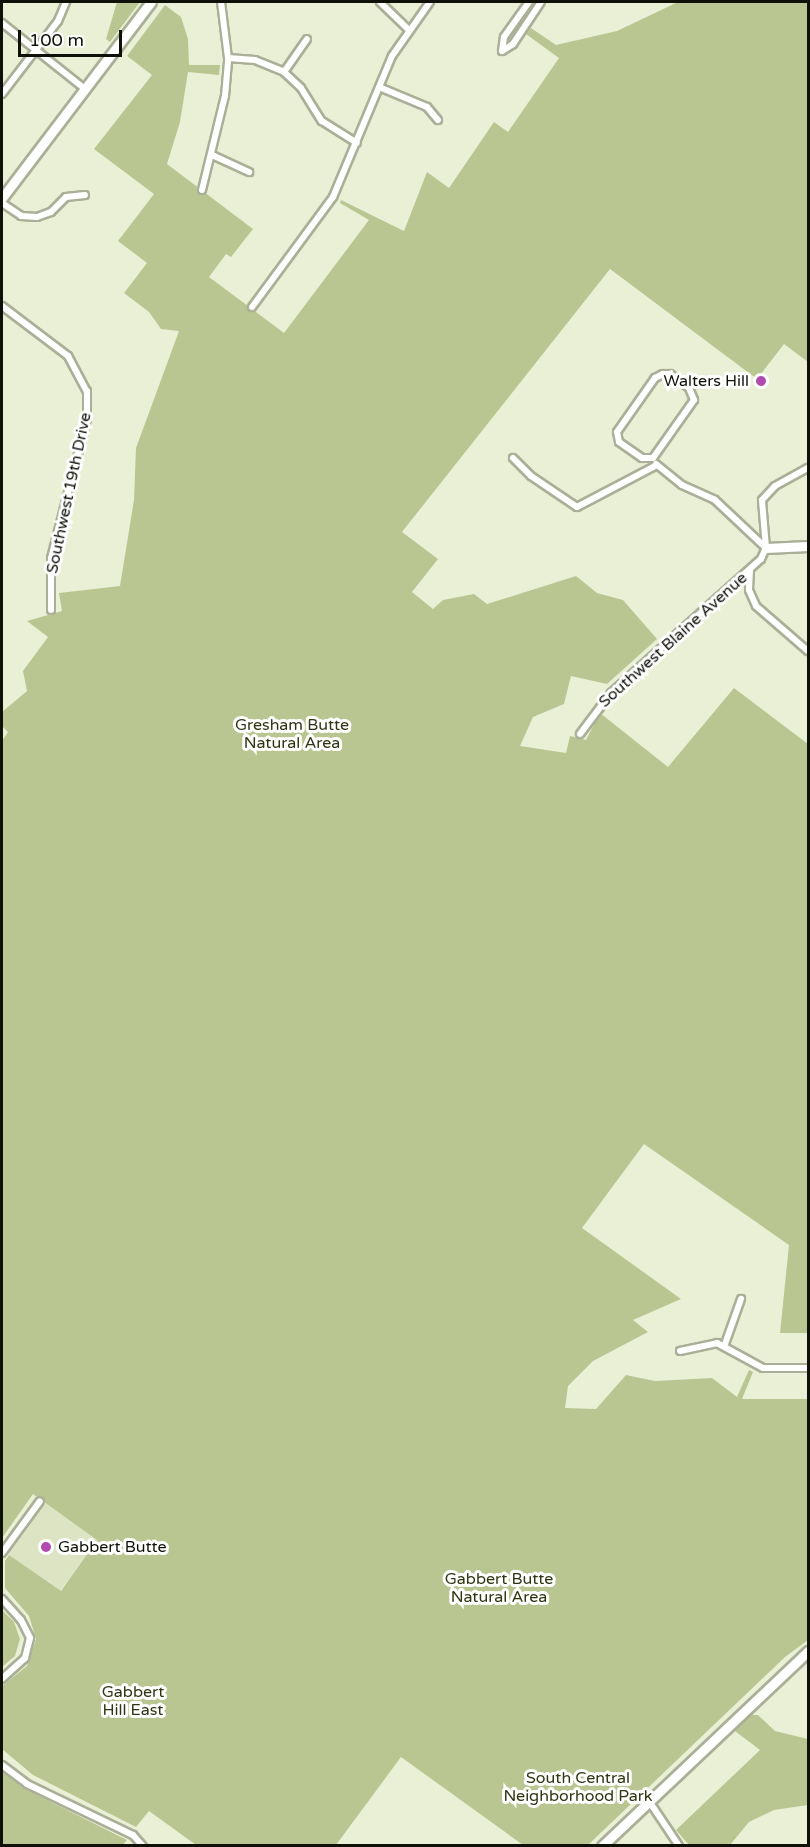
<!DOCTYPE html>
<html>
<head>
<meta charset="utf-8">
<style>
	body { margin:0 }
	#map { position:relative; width:810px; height:1847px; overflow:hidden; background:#eaf0d6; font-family:"Varela Round",sans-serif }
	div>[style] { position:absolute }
	.built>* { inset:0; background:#dce4c3; transform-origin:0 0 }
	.green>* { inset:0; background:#bac692 }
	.roads { filter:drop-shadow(2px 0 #aab097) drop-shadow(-2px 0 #aab097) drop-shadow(0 2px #aab097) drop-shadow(0 -2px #aab097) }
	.street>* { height:6px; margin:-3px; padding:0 3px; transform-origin:3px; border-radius:3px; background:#fff }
	.secondary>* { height:9px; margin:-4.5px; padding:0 4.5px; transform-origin:4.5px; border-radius:4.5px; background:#fff }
	.dots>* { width:16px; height:16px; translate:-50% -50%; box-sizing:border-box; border:3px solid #fff; border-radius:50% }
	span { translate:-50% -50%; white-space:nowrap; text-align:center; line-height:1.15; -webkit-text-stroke:6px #fff; paint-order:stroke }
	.poi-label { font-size:16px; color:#0f1109 }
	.right { translate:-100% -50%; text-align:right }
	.left { translate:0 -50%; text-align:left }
	.street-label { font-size:16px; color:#0f1109 }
	.park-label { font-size:16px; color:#303612 }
	.frame { position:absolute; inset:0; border:3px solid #0f1109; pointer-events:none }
	.scale { position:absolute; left:18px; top:30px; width:104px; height:27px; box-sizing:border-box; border:3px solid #0f1109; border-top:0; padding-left:8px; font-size:18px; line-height:21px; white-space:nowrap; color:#0f1109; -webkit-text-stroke:4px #fff; paint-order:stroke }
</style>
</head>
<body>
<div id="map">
	<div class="built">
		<i style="left:46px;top:1503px;width:63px;height:64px;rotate:36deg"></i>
	</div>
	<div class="green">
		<i style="clip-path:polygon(117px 2px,140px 2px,110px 42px,106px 39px)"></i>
		<i style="clip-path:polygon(678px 2px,808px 2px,808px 362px,784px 344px,757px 379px,610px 269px,402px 532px,438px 559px,412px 592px,433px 609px,443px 600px,474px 594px,487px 604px,576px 576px,597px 593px,623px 600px,657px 639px,607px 684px,571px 676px,564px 704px,533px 717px,520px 746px,566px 753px,570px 736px,586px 740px,600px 713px,668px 767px,734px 688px,808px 744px,808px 1333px,780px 1333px,789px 1245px,644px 1144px,582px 1228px,681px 1299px,633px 1320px,648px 1332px,593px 1361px,568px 1386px,565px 1408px,596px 1409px,626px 1375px,655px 1381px,712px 1378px,737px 1397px,749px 1370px,753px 1372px,742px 1399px,808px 1399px,808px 1640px,785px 1657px,588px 1845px,523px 1845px,401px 1757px,336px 1845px,196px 1845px,149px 1811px,136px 1827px,33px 1775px,2px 1749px,2px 1686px,27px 1666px,36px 1639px,29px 1616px,5px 1588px,5px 1561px,9px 1555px,61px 1591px,97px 1540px,33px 1494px,2px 1538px,2px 741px,8px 732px,2px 726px,2px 712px,27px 691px,23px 671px,48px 637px,27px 621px,62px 611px,59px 593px,120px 586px,134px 500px,136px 448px,179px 331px,161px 329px,149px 312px,124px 293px,147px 263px,118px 241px,154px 194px,94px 149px,152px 75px,127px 56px,165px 5px,181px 17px,188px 39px,189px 65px,220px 65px,219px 75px,188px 72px,180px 122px,167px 164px,253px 229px,231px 257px,226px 254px,209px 277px,284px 333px,369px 220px,340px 203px,341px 200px,404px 231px,427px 172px,449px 188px,494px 122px,508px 132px,559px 58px,526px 34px,531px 28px,556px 45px,617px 31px)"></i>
		<i style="clip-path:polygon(2px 1610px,14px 1622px,20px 1639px,15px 1656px,2px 1667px)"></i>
		<i style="clip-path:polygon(750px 1715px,758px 1715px,775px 1731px,808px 1739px,808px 1805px,774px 1810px,749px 1822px,730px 1845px,689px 1845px,676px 1830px,760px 1750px,735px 1731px)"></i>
		<i style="clip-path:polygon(2px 1772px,25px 1789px,127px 1840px,122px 1846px,2px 1845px)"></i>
	</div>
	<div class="roads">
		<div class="street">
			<i style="left:380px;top:2px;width:40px;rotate:44deg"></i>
			<i style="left:2px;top:23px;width:106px;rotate:38.5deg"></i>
			<i style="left:502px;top:51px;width:13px;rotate:-32deg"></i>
			<i style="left:513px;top:44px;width:50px;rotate:-56.3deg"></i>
			<i style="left:502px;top:51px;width:14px;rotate:-82deg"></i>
			<i style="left:504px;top:37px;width:43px;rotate:-54.5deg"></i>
			<i style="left:228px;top:58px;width:27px;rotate:4deg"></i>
			<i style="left:255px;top:60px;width:31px;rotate:22deg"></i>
			<i style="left:284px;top:72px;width:23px;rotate:43deg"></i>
			<i style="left:301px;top:88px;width:39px;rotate:58deg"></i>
			<i style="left:322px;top:121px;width:41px;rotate:32.2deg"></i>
			<i style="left:284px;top:72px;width:40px;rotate:-55.1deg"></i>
			<i style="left:379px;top:87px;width:52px;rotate:22.6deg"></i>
			<i style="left:427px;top:107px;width:17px;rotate:50deg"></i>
			<i style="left:2px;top:94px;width:92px;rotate:-52.5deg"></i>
			<i style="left:58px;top:21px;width:21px;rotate:-67deg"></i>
			<i style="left:212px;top:155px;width:41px;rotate:24.7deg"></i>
			<i style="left:202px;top:190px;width:97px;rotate:-76.3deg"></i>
			<i style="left:225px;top:96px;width:38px;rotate:-85deg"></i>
			<i style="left:228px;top:58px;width:56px;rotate:-97.1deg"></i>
			<i style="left:2px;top:203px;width:23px;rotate:34deg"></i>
			<i style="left:21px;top:216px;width:16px;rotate:4deg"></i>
			<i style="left:37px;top:217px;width:15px;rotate:-20deg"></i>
			<i style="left:51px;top:212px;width:21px;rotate:-45deg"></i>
			<i style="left:66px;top:197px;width:19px;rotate:-6deg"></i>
			<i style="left:2px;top:306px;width:83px;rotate:37.1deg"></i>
			<i style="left:68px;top:356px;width:40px;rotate:62deg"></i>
			<i style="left:87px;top:391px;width:28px;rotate:90deg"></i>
			<i style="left:87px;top:419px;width:144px;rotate:104.5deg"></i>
			<i style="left:51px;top:558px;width:52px;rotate:90deg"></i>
			<i style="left:252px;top:307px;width:137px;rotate:-53.6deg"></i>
			<i style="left:333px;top:197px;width:153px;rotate:-67.3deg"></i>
			<i style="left:392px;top:56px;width:66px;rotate:-54.9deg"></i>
			<i style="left:663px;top:374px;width:7px"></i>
			<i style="left:670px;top:374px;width:24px;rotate:36deg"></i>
			<i style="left:689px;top:388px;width:13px;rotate:67deg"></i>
			<i style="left:694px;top:400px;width:71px;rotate:125.3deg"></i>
			<i style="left:653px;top:458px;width:11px;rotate:180deg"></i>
			<i style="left:642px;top:458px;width:28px;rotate:-145deg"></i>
			<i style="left:619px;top:442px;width:10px;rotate:-101deg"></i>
			<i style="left:617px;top:432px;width:66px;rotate:-54.9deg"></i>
			<i style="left:655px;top:378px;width:9px;rotate:-27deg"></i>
			<i style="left:513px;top:458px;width:25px;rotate:45deg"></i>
			<i style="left:531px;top:476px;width:55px;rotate:34deg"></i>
			<i style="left:577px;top:507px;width:90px;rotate:-27.7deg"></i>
			<i style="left:656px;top:464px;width:33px;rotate:39deg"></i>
			<i style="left:682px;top:485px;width:36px;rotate:24deg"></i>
			<i style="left:715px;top:500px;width:70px;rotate:43.3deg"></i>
			<i style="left:750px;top:570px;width:20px;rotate:93deg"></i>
			<i style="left:749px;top:590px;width:17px;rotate:66deg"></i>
			<i style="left:756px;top:606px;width:69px;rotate:40.9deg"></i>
			<i style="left:580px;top:734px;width:51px;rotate:-52.9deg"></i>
			<i style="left:611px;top:693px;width:201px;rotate:-41.8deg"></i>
			<i style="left:761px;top:559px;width:12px;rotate:-66deg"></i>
			<i style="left:766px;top:548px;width:48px;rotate:-94.8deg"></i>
			<i style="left:762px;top:500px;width:19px;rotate:-47deg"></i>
			<i style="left:775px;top:486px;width:38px;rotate:-29deg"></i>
			<i style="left:725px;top:1344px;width:48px;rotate:-70.4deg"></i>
			<i style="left:680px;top:1351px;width:38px;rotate:-12deg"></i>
			<i style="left:717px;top:1343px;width:52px;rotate:28.5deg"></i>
			<i style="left:763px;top:1368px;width:45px"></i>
			<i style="left:2px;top:1553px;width:64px;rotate:-53.8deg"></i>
			<i style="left:2px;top:1599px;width:28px;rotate:48deg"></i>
			<i style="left:21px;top:1620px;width:20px;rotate:63deg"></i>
			<i style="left:30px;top:1638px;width:21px;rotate:104deg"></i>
			<i style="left:25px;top:1658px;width:31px;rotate:138deg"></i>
			<i style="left:2px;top:1765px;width:31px;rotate:37deg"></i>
			<i style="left:27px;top:1784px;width:118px;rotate:25.7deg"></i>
			<i style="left:133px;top:1835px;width:15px;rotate:48deg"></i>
			<i style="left:649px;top:1801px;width:54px;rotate:56.3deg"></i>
		</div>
		<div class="secondary">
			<i style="left:2px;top:198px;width:246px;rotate:-52.8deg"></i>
			<i style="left:766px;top:548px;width:42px;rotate:-2.7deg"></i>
			<i style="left:602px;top:1846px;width:284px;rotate:-43.4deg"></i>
		</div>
	</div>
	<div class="dots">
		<i style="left:761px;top:381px;background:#b14baf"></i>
		<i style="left:46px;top:1547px;background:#b14baf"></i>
	</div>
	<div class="poi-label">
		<span class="right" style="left:749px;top:381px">Walters Hill</span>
		<span class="left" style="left:58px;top:1547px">Gabbert Butte</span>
	</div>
	<div class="street-label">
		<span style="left:69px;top:493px;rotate:-78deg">Southwest 19th Drive</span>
		<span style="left:673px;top:640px;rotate:-42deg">Southwest Blaine Avenue</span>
	</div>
	<div class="park-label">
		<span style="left:292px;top:734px">Gresham Butte<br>Natural Area</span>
		<span style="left:499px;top:1588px">Gabbert Butte<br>Natural Area</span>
		<span style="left:133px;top:1701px">Gabbert<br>Hill East</span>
		<span style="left:578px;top:1787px">South Central<br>Neighborhood Park</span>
	</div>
	<div class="frame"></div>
	<div class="scale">100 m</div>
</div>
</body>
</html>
